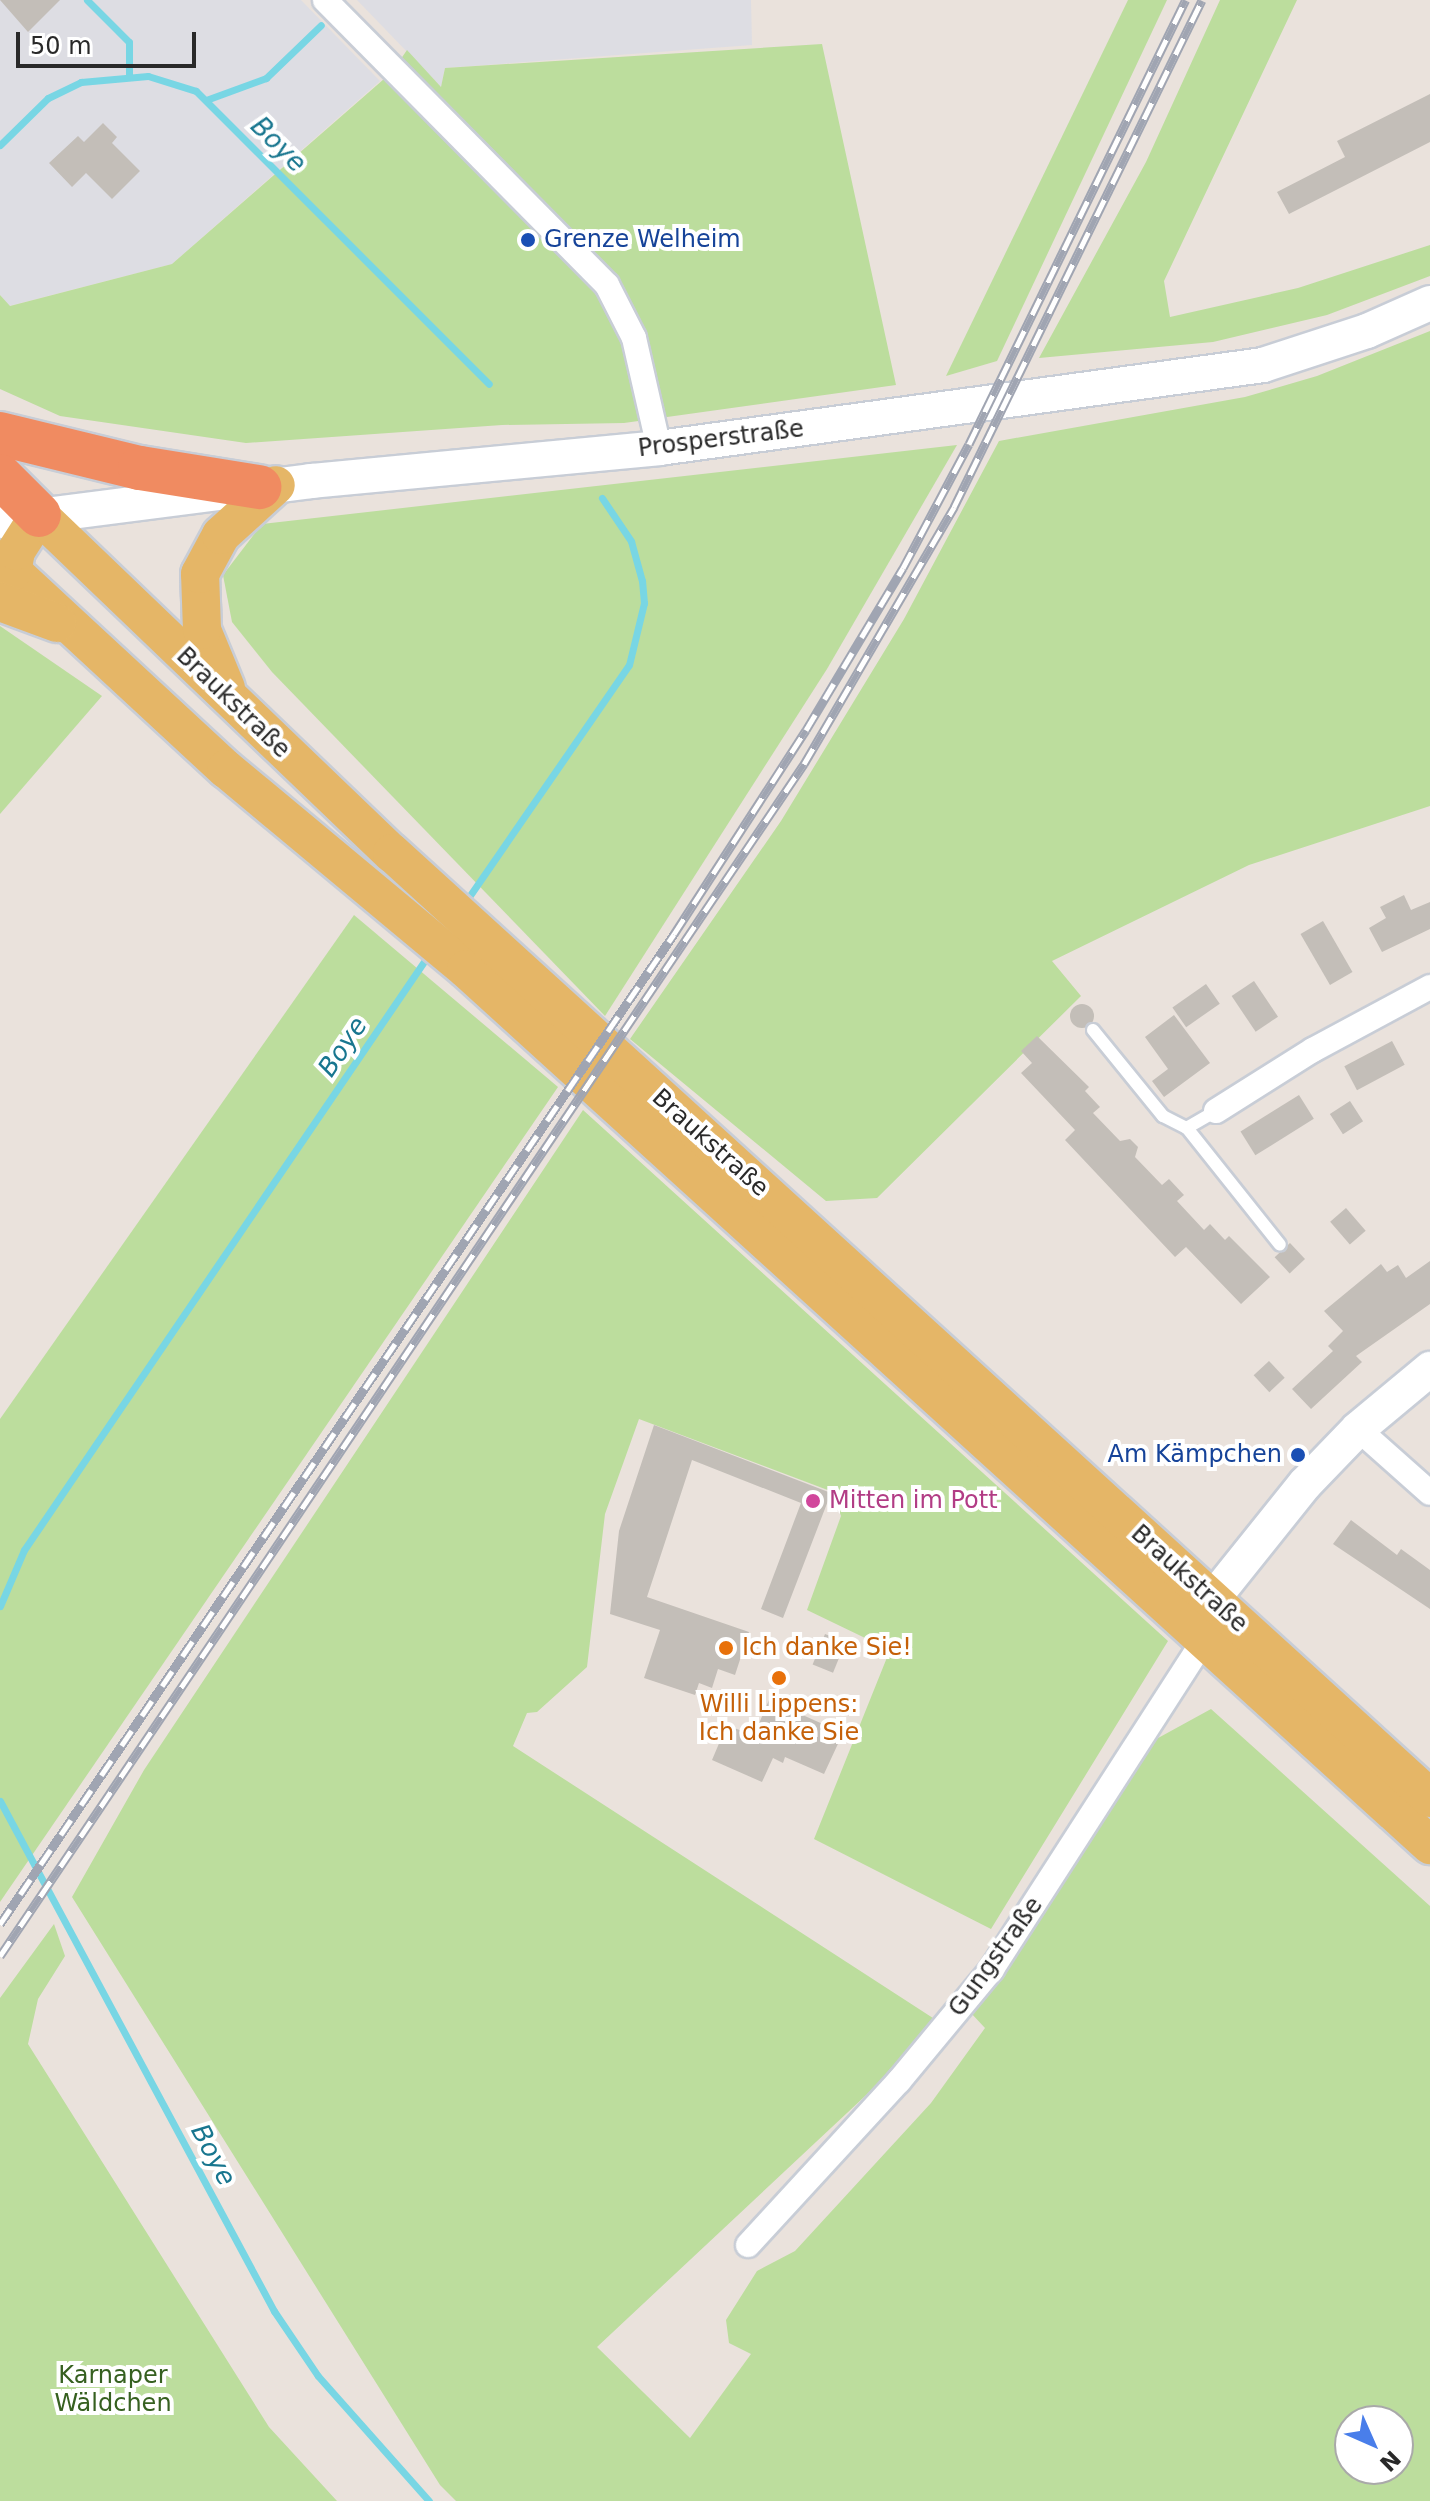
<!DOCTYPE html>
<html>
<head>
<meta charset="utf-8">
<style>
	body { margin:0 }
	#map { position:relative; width:1430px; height:2501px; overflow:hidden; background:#eae2dc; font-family:"DejaVu Sans",sans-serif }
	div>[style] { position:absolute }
	.industrial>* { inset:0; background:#dddde3 }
	.green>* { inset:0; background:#bcdd9d }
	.stream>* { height:7px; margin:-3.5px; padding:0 3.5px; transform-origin:3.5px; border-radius:3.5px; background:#78d6e4 }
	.building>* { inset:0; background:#c3beb8; transform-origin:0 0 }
	.round { border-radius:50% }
	.roads { filter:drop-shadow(2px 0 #c8cdd6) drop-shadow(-2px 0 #c8cdd6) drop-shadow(0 2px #c8cdd6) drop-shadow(0 -2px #c8cdd6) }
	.lane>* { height:12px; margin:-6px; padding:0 6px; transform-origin:6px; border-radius:6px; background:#fff }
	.street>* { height:24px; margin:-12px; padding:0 12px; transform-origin:12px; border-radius:12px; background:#fff }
	.secondary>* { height:34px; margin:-17px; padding:0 17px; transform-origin:17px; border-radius:17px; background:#fff }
	.primary>* { height:38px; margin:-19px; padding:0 19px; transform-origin:19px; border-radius:19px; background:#e5b667 }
	.highway>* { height:44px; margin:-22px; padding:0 22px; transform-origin:22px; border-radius:22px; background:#f08b61 }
	.rail>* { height:9px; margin-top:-4.5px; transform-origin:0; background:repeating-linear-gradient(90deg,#fff 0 18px,#a0a5b2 0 36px); box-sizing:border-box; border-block:2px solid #a0a5b2 }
	.dots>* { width:22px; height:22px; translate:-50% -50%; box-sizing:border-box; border:4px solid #fff; border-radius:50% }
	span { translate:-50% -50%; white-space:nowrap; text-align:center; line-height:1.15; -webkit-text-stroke:8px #fff; paint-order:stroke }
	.transit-label { font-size:24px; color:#164399 }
	.left { translate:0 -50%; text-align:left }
	.right { translate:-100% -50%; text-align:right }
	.street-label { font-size:24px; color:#292929 }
	.hotel-label { font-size:24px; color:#b23c85 }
	.food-label { font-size:24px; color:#c56008 }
	.park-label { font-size:24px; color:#366020 }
	.water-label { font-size:26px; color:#18768f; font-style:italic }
	.north { position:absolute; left:1334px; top:2405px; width:80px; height:80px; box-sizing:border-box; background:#fff; border:2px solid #a9a9a9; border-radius:50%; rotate:135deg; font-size:22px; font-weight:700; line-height:32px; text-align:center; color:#292929 }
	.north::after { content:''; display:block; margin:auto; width:28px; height:36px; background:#497eea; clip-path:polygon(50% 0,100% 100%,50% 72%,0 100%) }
	.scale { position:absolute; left:16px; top:32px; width:180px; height:36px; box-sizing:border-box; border:4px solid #292929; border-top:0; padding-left:10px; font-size:24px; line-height:28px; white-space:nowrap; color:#292929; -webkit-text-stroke:6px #fff; paint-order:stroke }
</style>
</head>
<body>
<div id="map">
	<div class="industrial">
		<i style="clip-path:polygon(0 0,301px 0,380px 81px,172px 264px,9px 306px,0 295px)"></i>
		<i style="clip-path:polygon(357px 0,751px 0,752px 45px,445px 68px,441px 87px)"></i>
	</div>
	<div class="green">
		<i style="clip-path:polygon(1128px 0,1167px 0,997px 361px,946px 376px)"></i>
		<i style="clip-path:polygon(1220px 0,1297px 0,1164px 281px,1170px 317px,1298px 288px,1430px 245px,1430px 276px,1327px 315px,1213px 342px,1039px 358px,1146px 162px)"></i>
		<i style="clip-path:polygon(822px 44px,896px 385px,624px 423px,502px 425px,246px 443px,60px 416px,0 389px,0 295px,10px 306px,172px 264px,392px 72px,407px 50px,441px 87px,445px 68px)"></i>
		<i style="clip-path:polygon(1430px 331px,1430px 806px,1249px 865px,1052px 961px,1081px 996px,877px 1198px,826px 1201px,630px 1039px,781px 821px,904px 619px,999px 441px,1245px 397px,1317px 376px)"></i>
		<i style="clip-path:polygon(957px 445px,827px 669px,605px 1016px,272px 672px,232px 622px,223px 575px,262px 524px)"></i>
		<i style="clip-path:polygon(0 626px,102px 696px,0 814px)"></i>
		<i style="clip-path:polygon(354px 915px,558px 1087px,0 1902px,0 1419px)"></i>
		<i style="clip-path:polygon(evenodd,583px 1110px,1168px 1641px,991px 1929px,814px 1839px,890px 1650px,807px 1610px,841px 1516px,833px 1492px,639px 1419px,605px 1514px,587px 1667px,537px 1712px,527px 1713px,513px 1746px,936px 2020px,878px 2084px,597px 2347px,690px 2438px,751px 2354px,729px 2343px,726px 2320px,757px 2271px,795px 2251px,931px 2103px,985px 2028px,970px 2012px,1045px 1913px,1149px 1743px,1211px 1709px,1430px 1906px,1430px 2501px,456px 2501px,440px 2485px,72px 1897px,144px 1770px,583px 1110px,1350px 2421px,1398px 2421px,1398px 2469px,1350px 2469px,1350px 2421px)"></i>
		<i style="clip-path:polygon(54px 1924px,65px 1956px,38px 1999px,28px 2044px,269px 2427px,337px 2501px,0 2501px,0 1998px)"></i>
	</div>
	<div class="stream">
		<i style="left:87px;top:0;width:59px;rotate:45deg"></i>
		<i style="left:129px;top:42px;width:34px;rotate:90deg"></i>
		<i style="left:206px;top:100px;width:64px;rotate:-20.1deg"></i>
		<i style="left:266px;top:78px;width:76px;rotate:-43.9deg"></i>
		<i style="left:0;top:145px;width:67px;rotate:-44.4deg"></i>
		<i style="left:48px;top:98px;width:37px;rotate:-26deg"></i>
		<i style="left:81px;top:82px;width:67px;rotate:-5.1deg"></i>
		<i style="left:148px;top:76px;width:50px;rotate:17.4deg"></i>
		<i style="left:196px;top:91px;width:414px;rotate:45deg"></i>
		<i style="left:464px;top:904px;width:290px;rotate:-55.4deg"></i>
		<i style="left:629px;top:665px;width:64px;rotate:-76.4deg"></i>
		<i style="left:644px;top:603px;width:22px;rotate:-95deg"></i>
		<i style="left:642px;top:581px;width:41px;rotate:-105.4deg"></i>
		<i style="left:631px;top:541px;width:52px;rotate:-124deg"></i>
		<i style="left:0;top:1606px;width:61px;rotate:-66.8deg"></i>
		<i style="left:24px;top:1550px;width:721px;rotate:-55.8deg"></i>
		<i style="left:0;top:1801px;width:579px;rotate:61.75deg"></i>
		<i style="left:274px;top:2311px;width:78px;rotate:55.9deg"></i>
		<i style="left:318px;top:2376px;width:167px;rotate:48.4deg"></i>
	</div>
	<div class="building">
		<i style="clip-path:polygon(0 0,60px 0,28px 32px)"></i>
		<i style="clip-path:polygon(1430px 94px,1430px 142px,1289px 214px,1277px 192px,1345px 157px,1337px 141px)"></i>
		<i style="clip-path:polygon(103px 123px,117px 137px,112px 143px,140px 171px,112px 199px,86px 173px,72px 187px,49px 163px,78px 136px,84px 142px)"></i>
		<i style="clip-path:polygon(1404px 895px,1411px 910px,1430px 902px,1430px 929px,1382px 952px,1369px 928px,1386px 918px,1380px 907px)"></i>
		<i style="left:1323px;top:921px;width:59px;height:26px;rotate:60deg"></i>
		<i style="left:1254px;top:981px;width:43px;height:27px;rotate:56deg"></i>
		<i style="left:1206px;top:984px;width:24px;height:41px;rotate:55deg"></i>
		<i class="round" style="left:1070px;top:1004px;width:24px;height:24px"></i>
		<i style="clip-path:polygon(1174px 1015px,1210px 1063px,1164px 1097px,1152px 1081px,1168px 1069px,1145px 1037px)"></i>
		<i style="clip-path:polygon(1037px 1036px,1089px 1087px,1085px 1091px,1100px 1107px,1093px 1113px,1120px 1141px,1130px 1139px,1138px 1147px,1135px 1157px,1162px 1185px,1169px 1179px,1184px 1195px,1177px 1201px,1204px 1230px,1210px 1224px,1225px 1240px,1229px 1236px,1270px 1277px,1241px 1304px,1186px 1247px,1175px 1257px,1065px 1140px,1075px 1130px,1021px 1073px,1032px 1063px,1021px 1051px)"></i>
		<i style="left:1392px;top:1041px;width:27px;height:54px;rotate:62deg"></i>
		<i style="left:1299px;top:1095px;width:28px;height:69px;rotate:58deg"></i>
		<i style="left:1350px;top:1101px;width:24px;height:24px;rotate:57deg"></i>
		<i style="left:1346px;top:1208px;width:30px;height:21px;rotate:49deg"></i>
		<i style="left:1290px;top:1243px;width:22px;height:21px;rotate:47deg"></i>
		<i style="clip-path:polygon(1430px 1261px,1430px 1304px,1356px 1356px,1362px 1362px,1311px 1409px,1292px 1389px,1333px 1351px,1328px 1346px,1343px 1331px,1324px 1311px,1381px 1264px,1387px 1272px,1398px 1265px,1406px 1278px)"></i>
		<i style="left:1269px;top:1361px;width:23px;height:21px;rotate:47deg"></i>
		<i style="clip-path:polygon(654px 1425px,831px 1493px,783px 1618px,761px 1609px,801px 1503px,692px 1460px,647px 1597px,749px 1632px,735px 1675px,718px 1669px,712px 1688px,699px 1683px,695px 1695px,644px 1678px,660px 1630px,610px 1614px,619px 1531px)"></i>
		<i style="clip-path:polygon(1351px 1520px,1397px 1555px,1401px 1549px,1430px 1570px,1430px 1609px,1333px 1544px)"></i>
		<i style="left:825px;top:1634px;width:22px;height:33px;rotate:22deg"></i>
		<i style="clip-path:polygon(769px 1700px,843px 1733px,824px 1774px,785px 1757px,783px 1763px,773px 1758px,762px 1782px,712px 1760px,723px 1734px,730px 1737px,734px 1728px,754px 1735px)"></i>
	</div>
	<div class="roads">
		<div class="lane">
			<i style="left:1093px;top:1030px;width:111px;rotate:50.9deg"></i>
			<i style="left:1163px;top:1116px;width:27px;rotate:27deg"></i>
			<i style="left:1216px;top:1111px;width:34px;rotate:150deg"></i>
			<i style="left:1187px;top:1128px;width:149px;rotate:51.5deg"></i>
		</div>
		<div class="street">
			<i style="left:325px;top:0;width:401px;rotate:45.3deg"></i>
			<i style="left:607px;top:285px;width:59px;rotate:63deg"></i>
			<i style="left:634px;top:338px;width:113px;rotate:77.2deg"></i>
			<i style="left:1216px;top:1111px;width:115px;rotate:-32.2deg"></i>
			<i style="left:1313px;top:1050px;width:133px;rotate:-28.3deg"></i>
			<i style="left:1358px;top:1429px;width:96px;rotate:41.6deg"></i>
			<i style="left:748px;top:2245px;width:223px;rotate:-47.4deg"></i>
			<i style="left:899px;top:2081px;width:146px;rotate:-50.3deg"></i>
			<i style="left:992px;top:1969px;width:393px;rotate:-57.2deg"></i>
		</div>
		<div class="secondary">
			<i style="left:0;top:521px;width:314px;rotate:-7.3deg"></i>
			<i style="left:311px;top:481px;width:350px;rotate:-5.4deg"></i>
			<i style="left:659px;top:448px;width:610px;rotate:-7.82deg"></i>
			<i style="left:1263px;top:365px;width:109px;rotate:-18.1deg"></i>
			<i style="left:1367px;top:331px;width:69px;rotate:-24deg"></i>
			<i style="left:1212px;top:1600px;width:149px;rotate:-51.3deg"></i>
			<i style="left:1305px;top:1484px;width:76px;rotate:-46.1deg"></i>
			<i style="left:1358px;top:1429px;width:94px;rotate:-39.8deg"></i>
		</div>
		<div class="primary">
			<i style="left:0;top:560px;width:308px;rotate:42.8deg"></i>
			<i style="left:226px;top:769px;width:312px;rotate:39.8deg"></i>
			<i style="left:466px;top:969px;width:1303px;rotate:42.26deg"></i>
			<i style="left:12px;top:572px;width:21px;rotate:-79deg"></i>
			<i style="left:16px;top:551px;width:43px;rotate:-57.4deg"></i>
			<i style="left:39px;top:515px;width:489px;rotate:43.8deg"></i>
			<i style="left:392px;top:853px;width:1404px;rotate:42.31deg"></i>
			<i style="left:0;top:602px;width:61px;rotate:20.2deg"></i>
			<i style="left:226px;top:688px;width:63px;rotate:-112.5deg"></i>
			<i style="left:202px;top:630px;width:56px;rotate:-92deg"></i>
			<i style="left:200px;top:574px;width:44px;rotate:-61.7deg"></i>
			<i style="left:221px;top:535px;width:74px;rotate:-42.3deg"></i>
		</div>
		<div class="highway">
			<i style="left:0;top:434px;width:144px;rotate:13.7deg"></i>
			<i style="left:140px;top:468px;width:121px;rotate:9.1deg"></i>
			<i style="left:0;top:476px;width:55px;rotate:45deg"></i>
		</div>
	</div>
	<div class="rail">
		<i style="left:0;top:1924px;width:1198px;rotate:-55.75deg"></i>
		<i style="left:674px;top:934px;width:243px;rotate:-57.1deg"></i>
		<i style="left:806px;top:730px;width:189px;rotate:-59.1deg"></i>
		<i style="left:903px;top:568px;width:140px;rotate:-62deg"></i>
		<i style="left:969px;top:444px;width:494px;rotate:-64deg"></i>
		<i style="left:0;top:1956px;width:1438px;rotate:-56deg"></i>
		<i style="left:804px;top:764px;width:298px;rotate:-59.7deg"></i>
		<i style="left:954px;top:507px;width:564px;rotate:-63.93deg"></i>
	</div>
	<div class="dots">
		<i style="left:528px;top:240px;background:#1a4fb4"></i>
		<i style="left:1298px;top:1455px;background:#1a4fb4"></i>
		<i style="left:813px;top:1501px;background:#d1479c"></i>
		<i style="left:726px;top:1648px;background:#e8710a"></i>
		<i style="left:779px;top:1678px;background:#e8710a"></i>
	</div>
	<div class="transit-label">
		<span class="left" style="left:544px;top:240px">Grenze Welheim</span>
		<span class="right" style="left:1282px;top:1455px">Am Kämpchen</span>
	</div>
	<div class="street-label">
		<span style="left:721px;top:439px;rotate:-7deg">Prosperstraße</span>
		<span style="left:233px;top:703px;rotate:44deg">Braukstraße</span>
		<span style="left:710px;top:1143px;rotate:42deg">Braukstraße</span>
		<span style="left:1189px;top:1579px;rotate:42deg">Braukstraße</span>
		<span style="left:996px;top:1957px;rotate:-54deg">Gungstraße</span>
	</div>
	<div class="hotel-label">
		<span class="left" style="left:829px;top:1501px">Mitten im Pott</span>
	</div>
	<div class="food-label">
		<span class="left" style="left:742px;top:1648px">Ich danke Sie!</span>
		<span style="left:779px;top:1719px">Willi Lippens:<br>Ich danke Sie</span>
	</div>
	<div class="park-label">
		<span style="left:113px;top:2390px">Karnaper<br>Wäldchen</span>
	</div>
	<div class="water-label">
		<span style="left:278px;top:145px;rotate:45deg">Boye</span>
		<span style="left:343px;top:1047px;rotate:-56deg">Boye</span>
		<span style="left:213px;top:2155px;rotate:62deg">Boye</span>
	</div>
	<div class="north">N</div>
	<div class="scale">50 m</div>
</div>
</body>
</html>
